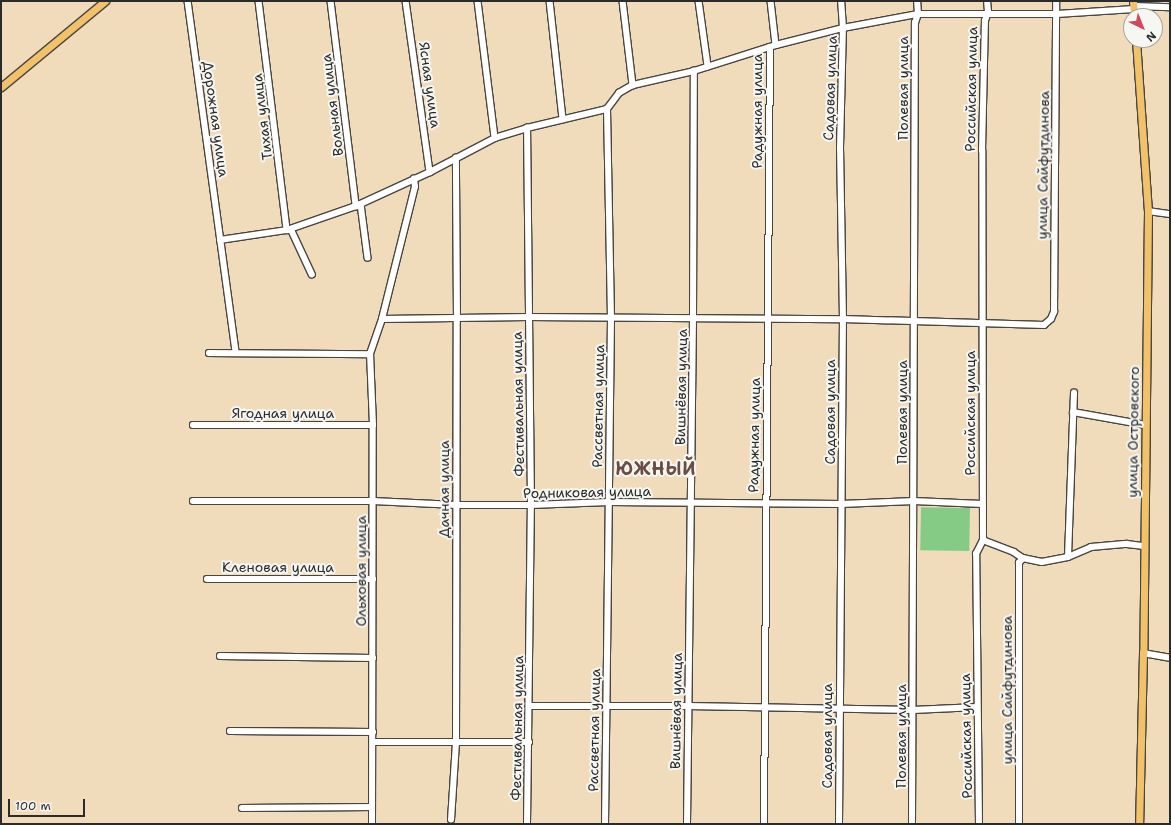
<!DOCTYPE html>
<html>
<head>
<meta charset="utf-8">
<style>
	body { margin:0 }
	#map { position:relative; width:1171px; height:825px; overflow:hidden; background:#f0dbba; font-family:"Shantell Sans",sans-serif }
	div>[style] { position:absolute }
	.green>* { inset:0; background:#86cb85; transform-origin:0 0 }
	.roads { filter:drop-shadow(1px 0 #494540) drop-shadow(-1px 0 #494540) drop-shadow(0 1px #494540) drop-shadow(0 -1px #494540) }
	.minor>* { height:5.5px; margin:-2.75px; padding:0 2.75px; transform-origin:2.75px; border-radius:2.75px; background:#fff }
	.major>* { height:7px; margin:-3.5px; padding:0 3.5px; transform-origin:3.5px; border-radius:3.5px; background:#f2c26a }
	span { translate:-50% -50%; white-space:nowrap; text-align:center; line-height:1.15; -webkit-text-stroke:4px #f6f6f2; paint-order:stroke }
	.street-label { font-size:14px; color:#2b2b2b }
	.district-label { font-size:18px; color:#6a4e42; font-weight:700; letter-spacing:1px }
	.frame { position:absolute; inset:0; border:2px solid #2b2b2b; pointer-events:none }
	.north { position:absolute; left:1123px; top:8px; width:40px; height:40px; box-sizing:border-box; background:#f6f6f2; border:1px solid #a5a5a2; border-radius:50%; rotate:137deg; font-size:11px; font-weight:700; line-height:16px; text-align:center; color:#2b2b2b }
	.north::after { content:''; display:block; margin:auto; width:14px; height:18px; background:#d1495b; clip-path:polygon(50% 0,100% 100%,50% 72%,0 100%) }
	.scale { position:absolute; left:8px; top:799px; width:77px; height:18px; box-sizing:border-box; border:2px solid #2b2b2b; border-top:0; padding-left:5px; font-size:12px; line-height:14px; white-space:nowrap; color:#2b2b2b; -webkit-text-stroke:3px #f6f6f2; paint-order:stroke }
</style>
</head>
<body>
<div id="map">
	<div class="green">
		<i style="left:970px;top:508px;width:43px;height:49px;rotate:91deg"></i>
	</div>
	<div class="roads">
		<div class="minor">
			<i style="left:188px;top:1px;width:355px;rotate:82.2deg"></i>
			<i style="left:259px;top:1px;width:231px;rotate:83deg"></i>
			<i style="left:331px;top:1px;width:207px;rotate:83deg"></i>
			<i style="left:406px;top:1px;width:173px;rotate:82deg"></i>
			<i style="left:478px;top:1px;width:138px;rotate:82.9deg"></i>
			<i style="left:550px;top:1px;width:119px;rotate:83.7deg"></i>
			<i style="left:623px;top:1px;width:85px;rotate:83.2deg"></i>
			<i style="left:699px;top:1px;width:66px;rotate:82.1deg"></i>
			<i style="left:771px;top:1px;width:44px;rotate:83.5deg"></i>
			<i style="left:1134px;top:6px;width:36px;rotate:2deg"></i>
			<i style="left:361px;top:204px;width:54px;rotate:82.6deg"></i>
			<i style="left:1148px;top:211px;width:22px;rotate:8deg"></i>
			<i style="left:291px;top:229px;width:50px;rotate:65deg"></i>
			<i style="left:220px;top:240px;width:68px;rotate:-8.5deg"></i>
			<i style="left:287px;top:230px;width:73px;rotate:-19.2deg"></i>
			<i style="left:356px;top:206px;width:81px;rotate:-24.7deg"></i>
			<i style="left:430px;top:172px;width:73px;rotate:-27.6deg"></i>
			<i style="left:495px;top:138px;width:34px;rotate:-17deg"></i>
			<i style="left:527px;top:128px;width:82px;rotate:-13.4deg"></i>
			<i style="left:607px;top:109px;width:20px;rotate:-53deg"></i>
			<i style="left:619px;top:93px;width:16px;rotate:-30deg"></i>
			<i style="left:633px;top:85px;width:63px;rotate:-12.9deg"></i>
			<i style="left:694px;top:71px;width:86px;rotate:-17.6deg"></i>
			<i style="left:776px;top:45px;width:69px;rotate:-14.2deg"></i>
			<i style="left:843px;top:28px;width:76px;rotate:-10.6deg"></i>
			<i style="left:918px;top:14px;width:139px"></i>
			<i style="left:1057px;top:14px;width:77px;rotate:-3.7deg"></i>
			<i style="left:382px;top:319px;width:146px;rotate:-0.8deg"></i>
			<i style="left:528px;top:317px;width:315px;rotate:0.4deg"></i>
			<i style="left:843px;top:319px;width:201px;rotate:1.7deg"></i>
			<i style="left:1044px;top:325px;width:9px;rotate:-41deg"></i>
			<i style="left:1051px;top:319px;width:8px;rotate:-67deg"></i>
			<i style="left:1054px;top:312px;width:311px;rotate:-89.6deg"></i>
			<i style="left:209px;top:353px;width:161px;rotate:0.4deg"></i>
			<i style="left:1073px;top:412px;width:74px;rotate:10.1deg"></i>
			<i style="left:193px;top:425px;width:180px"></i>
			<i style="left:193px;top:501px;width:180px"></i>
			<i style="left:373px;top:501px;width:83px;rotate:2.8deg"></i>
			<i style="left:456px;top:505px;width:75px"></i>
			<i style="left:531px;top:505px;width:78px;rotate:-2.2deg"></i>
			<i style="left:609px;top:502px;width:232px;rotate:0.5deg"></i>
			<i style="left:841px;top:504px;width:73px;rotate:-2.4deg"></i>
			<i style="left:914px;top:501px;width:68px;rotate:2.5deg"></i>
			<i style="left:983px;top:540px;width:33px;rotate:21deg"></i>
			<i style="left:1014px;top:552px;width:11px;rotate:34deg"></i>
			<i style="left:1023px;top:558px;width:19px;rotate:12deg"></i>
			<i style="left:1042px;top:562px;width:26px;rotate:-11deg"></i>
			<i style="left:1068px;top:557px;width:25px;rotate:-23deg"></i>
			<i style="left:1091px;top:547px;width:36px;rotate:-5deg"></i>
			<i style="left:1127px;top:544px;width:17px;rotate:7deg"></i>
			<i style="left:1068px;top:557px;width:164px;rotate:-87.9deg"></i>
			<i style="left:207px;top:579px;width:166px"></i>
			<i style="left:1143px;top:653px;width:27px;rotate:10deg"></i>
			<i style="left:220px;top:656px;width:153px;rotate:0.7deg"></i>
			<i style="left:530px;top:706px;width:158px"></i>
			<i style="left:688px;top:706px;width:225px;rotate:1deg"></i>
			<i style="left:913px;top:710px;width:64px;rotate:-2.7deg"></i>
			<i style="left:230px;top:731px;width:143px;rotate:0.4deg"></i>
			<i style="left:373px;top:742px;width:156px"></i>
			<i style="left:242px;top:808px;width:130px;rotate:-0.4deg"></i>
			<i style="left:451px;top:820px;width:77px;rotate:-86.3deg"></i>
			<i style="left:456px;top:743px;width:425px;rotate:-89.9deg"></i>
			<i style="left:457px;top:318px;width:160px;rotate:-90.4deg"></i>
			<i style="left:372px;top:824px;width:399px;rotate:-89.9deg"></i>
			<i style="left:373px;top:425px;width:71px;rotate:-92.4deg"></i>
			<i style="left:370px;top:354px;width:37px;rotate:-71deg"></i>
			<i style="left:382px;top:319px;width:136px;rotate:-76deg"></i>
			<i style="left:415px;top:187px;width:8px;rotate:-97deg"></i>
			<i style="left:527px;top:824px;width:319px;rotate:-89.3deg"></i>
			<i style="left:531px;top:505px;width:377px;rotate:-90.6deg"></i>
			<i style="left:605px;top:824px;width:506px;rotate:-89.32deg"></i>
			<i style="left:611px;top:318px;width:209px;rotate:-91.1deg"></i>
			<i style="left:687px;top:824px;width:506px;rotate:-89.32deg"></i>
			<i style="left:693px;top:318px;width:247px;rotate:-89.8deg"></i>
			<i style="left:764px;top:824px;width:777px;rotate:-89.56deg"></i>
			<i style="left:839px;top:824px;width:505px;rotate:-89.55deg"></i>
			<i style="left:843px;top:319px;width:171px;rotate:-91deg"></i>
			<i style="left:840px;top:148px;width:120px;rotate:-88.6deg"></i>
			<i style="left:843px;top:28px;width:27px;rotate:-94deg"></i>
			<i style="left:912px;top:824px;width:801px;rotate:-89.79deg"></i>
			<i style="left:915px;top:23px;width:9px;rotate:-72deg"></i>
			<i style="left:918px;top:14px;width:13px;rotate:-94deg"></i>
			<i style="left:979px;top:824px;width:270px;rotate:-90.6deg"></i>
			<i style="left:976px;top:554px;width:16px;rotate:-63deg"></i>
			<i style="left:983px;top:540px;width:389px;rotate:-90.1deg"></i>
			<i style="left:982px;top:151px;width:130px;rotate:-88.7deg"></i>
			<i style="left:985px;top:21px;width:9px;rotate:-72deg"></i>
			<i style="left:988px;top:12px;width:11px;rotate:-95deg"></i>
			<i style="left:1019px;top:824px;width:261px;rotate:-90deg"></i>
			<i style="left:1019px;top:563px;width:6px;rotate:-51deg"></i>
		</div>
		<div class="major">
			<i style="left:1133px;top:1px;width:15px;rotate:86deg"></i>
			<i style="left:1136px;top:40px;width:171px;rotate:86deg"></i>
			<i style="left:1148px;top:211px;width:442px;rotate:90.6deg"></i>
			<i style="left:1143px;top:653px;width:171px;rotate:91.3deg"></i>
			<i style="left:1px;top:87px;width:135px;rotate:-39.6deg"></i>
		</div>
	</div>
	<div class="street-label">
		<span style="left:430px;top:85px;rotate:82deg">Ясная улица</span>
		<span style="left:830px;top:88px;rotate:-88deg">Садовая улица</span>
		<span style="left:903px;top:88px;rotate:-90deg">Полевая улица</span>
		<span style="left:971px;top:89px;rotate:-89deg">Российская улица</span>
		<span style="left:332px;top:105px;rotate:-97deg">Вольная улица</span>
		<span style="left:757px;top:111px;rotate:-90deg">Радужная улица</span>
		<span style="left:262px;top:117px;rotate:-97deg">Тихая улица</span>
		<span style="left:216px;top:119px;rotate:82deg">Дорожная улица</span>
		<span style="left:1043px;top:165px;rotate:-89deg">улица Сайфутдинова</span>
		<span style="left:681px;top:387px;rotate:-89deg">Вишнёвая улица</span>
		<span style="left:518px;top:404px;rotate:-91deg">Фестивальная улица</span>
		<span style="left:598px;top:406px;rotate:-89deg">Рассветная улица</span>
		<span style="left:830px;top:412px;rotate:-90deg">Садовая улица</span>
		<span style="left:902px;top:412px;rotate:-90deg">Полевая улица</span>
		<span style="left:283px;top:413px">Ягодная улица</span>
		<span style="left:970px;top:413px;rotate:-90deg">Российская улица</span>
		<span style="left:1133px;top:432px;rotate:-89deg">улица Островского</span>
		<span style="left:754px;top:435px;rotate:-89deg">Радужная улица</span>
		<span style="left:444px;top:489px;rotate:-90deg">Дачная улица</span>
		<span style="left:587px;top:492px;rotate:-1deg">Родниковая улица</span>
		<span style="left:278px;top:567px">Кленовая улица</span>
		<span style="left:361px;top:571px;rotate:-90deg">Ольховая улица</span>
		<span style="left:1007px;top:690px;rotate:-90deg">улица Сайфутдинова</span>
		<span style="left:676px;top:711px;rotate:-89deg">Вишнёвая улица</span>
		<span style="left:517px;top:728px;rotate:-89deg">Фестивальная улица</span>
		<span style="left:594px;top:730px;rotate:-89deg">Рассветная улица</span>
		<span style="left:827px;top:736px;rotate:-90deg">Садовая улица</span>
		<span style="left:901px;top:736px;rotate:-90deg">Полевая улица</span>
		<span style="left:966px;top:736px;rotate:-91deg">Российская улица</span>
	</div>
	<div class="district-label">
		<span style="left:656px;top:469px">ЮЖНЫЙ</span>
	</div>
	<div class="frame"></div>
	<div class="north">N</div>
	<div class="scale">100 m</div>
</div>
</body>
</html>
